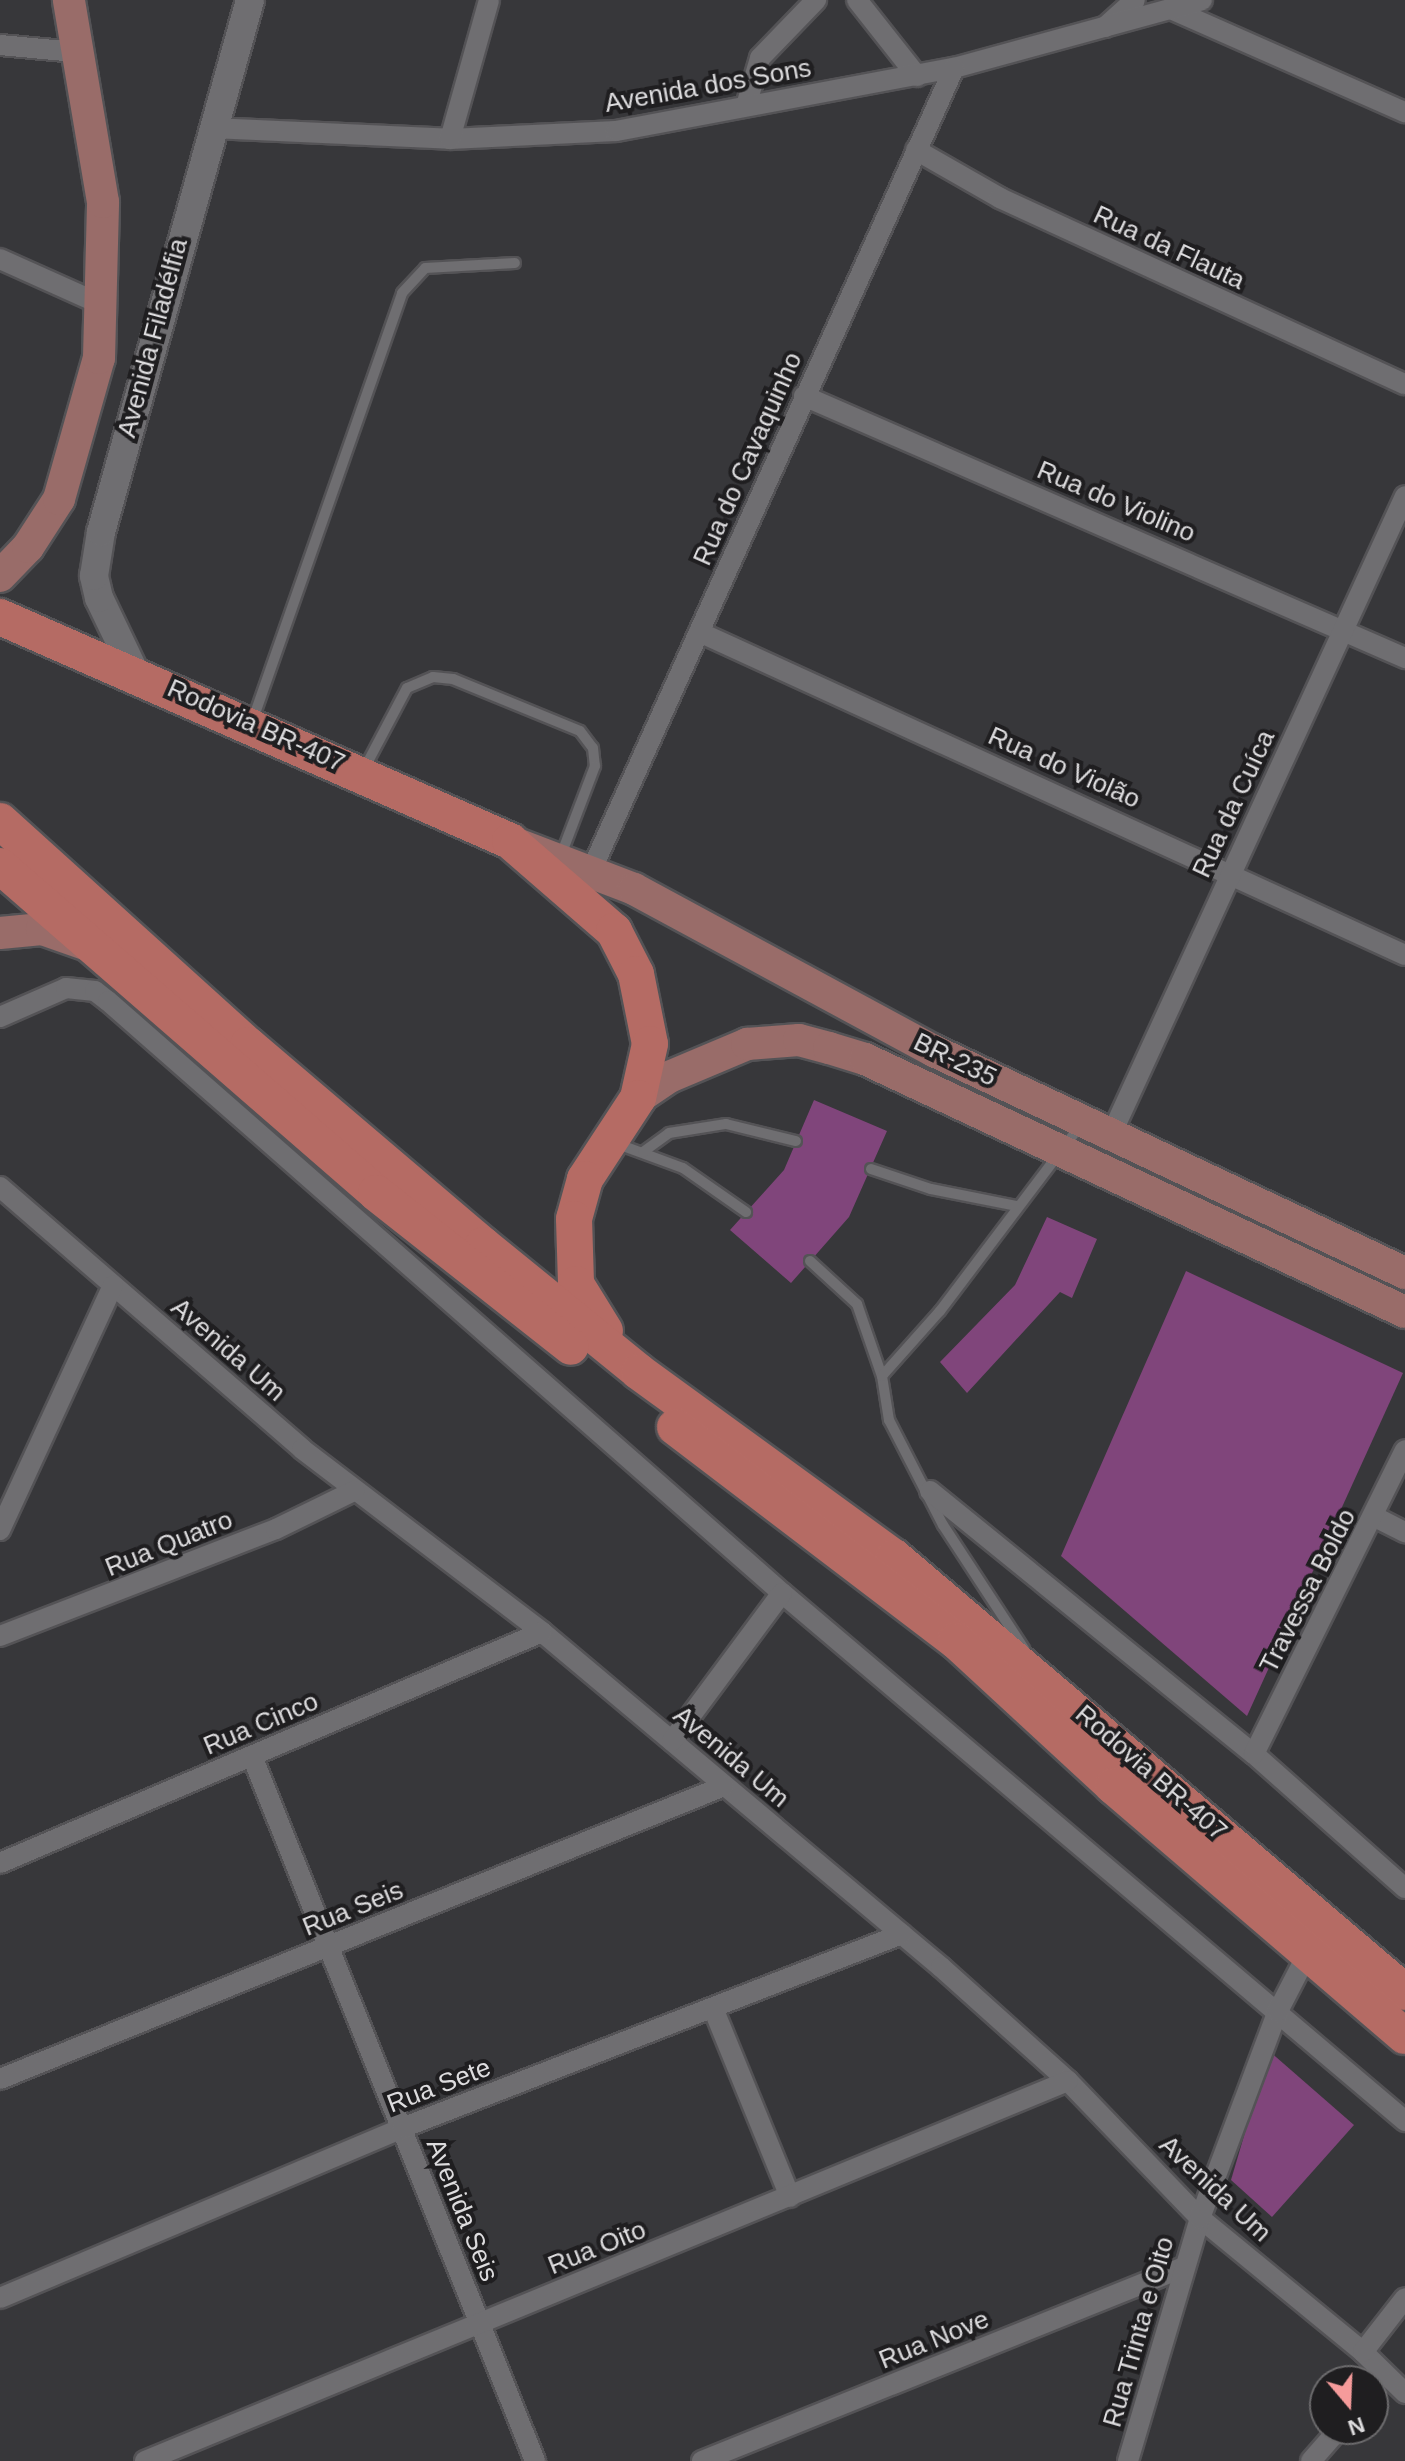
<!DOCTYPE html>
<html>
<head>
<meta charset="utf-8">
<style>
	body { margin:0 }
	#map { position:relative; width:1405px; height:2461px; overflow:hidden; background:#37373a; font-family:Helvetica,sans-serif }
	div>[style] { position:absolute }
	.building>* { inset:0; background:#80457b }
	.roads { filter:drop-shadow(2px 0 #545356) drop-shadow(-2px 0 #545356) drop-shadow(0 2px #545356) drop-shadow(0 -2px #545356) }
	.lane>* { height:10px; margin:-5px; padding:0 5px; transform-origin:5px; border-radius:5px; background:#6f6e71 }
	.street>* { height:20px; margin:-10px; padding:0 10px; transform-origin:10px; border-radius:10px; background:#6f6e71 }
	.secondary>* { height:28px; margin:-14px; padding:0 14px; transform-origin:14px; border-radius:14px; background:#6f6e71 }
	.primary>* { height:32px; margin:-16px; padding:0 16px; transform-origin:16px; border-radius:16px; background:#996c69 }
	.highway>* { height:36px; margin:-18px; padding:0 18px; transform-origin:18px; border-radius:18px; background:#b56b64 }
	span { translate:-50% -50%; white-space:nowrap; text-align:center; line-height:1.15; -webkit-text-stroke:8px #1f1e20; paint-order:stroke }
	.street-label { font-size:26px; color:#dddcde }
	.north { position:absolute; left:1309px; top:2365px; width:80px; height:80px; box-sizing:border-box; background:#1f1e20; border:2px solid #6b6a6c; border-radius:50%; rotate:161deg; font-size:22px; font-weight:700; line-height:32px; text-align:center; color:#dddcde }
	.north::after { content:''; display:block; margin:auto; width:28px; height:36px; background:#f59b9b; clip-path:polygon(50% 0,100% 100%,50% 72%,0 100%) }
</style>
</head>
<body>
<div id="map">
	<div class="building">
		<i style="clip-path:polygon(814px 1100px,887px 1131px,849px 1217px,791px 1283px,730px 1230px,784px 1170px)"></i>
		<i style="clip-path:polygon(1047px 1217px,1097px 1239px,1072px 1298px,1060px 1292px,967px 1393px,940px 1362px,1015px 1285px)"></i>
		<i style="clip-path:polygon(1186px 1271px,1403px 1373px,1247px 1716px,1061px 1556px)"></i>
		<i style="clip-path:polygon(1269px 2051px,1354px 2125px,1272px 2217px,1231px 2180px)"></i>
	</div>
	<div class="roads">
		<div class="lane">
			<i style="left:252px;top:722px;width:454px;rotate:-70.7deg"></i>
			<i style="left:402px;top:293px;width:34px;rotate:-47deg"></i>
			<i style="left:425px;top:268px;width:90px;rotate:-3.2deg"></i>
			<i style="left:363px;top:771px;width:94px;rotate:-62.1deg"></i>
			<i style="left:407px;top:688px;width:28px;rotate:-23deg"></i>
			<i style="left:433px;top:677px;width:20px;rotate:6deg"></i>
			<i style="left:453px;top:679px;width:137px;rotate:22.3deg"></i>
			<i style="left:580px;top:731px;width:21px;rotate:53deg"></i>
			<i style="left:593px;top:748px;width:18px;rotate:84deg"></i>
			<i style="left:595px;top:766px;width:95px;rotate:110.9deg"></i>
			<i style="left:615px;top:1143px;width:72px;rotate:20.2deg"></i>
			<i style="left:683px;top:1168px;width:77px;rotate:34.9deg"></i>
			<i style="left:643px;top:1152px;width:32px;rotate:-36deg"></i>
			<i style="left:669px;top:1133px;width:58px;rotate:-9deg"></i>
			<i style="left:726px;top:1124px;width:72px;rotate:13.7deg"></i>
			<i style="left:871px;top:1169px;width:63px;rotate:18.4deg"></i>
			<i style="left:931px;top:1189px;width:88px;rotate:11.2deg"></i>
			<i style="left:810px;top:1261px;width:64px;rotate:42.5deg"></i>
			<i style="left:857px;top:1304px;width:76px;rotate:70.9deg"></i>
			<i style="left:882px;top:1376px;width:45px;rotate:81deg"></i>
			<i style="left:889px;top:1420px;width:118px;rotate:62.8deg"></i>
			<i style="left:943px;top:1525px;width:148px;rotate:56.8deg"></i>
			<i style="left:882px;top:1376px;width:87px;rotate:-48.3deg"></i>
			<i style="left:940px;top:1311px;width:236px;rotate:-52.9deg"></i>
		</div>
		<div class="street">
			<i style="left:857px;top:0;width:97px;rotate:51.7deg"></i>
			<i style="left:1171px;top:9px;width:256px;rotate:23.8deg"></i>
			<i style="left:1105px;top:27px;width:40px;rotate:-42deg"></i>
			<i style="left:0;top:45px;width:76px;rotate:5.3deg"></i>
			<i style="left:746px;top:106px;width:50px;rotate:-73.7deg"></i>
			<i style="left:760px;top:58px;width:81px;rotate:-46deg"></i>
			<i style="left:212px;top:128px;width:238px;rotate:2.6deg"></i>
			<i style="left:450px;top:139px;width:166px;rotate:-2.8deg"></i>
			<i style="left:616px;top:131px;width:344px;rotate:-10.6deg"></i>
			<i style="left:954px;top:68px;width:257px;rotate:-15.3deg"></i>
			<i style="left:450px;top:139px;width:144px;rotate:-74.3deg"></i>
			<i style="left:916px;top:150px;width:97px;rotate:29.7deg"></i>
			<i style="left:1000px;top:198px;width:446px;rotate:24.7deg"></i>
			<i style="left:0;top:259px;width:107px;rotate:24.2deg"></i>
			<i style="left:804px;top:396px;width:656px;rotate:23.55deg"></i>
			<i style="left:699px;top:632px;width:776px;rotate:24.58deg"></i>
			<i style="left:591px;top:871px;width:881px;rotate:-65.67deg"></i>
			<i style="left:0;top:1017px;width:72px;rotate:-23.7deg"></i>
			<i style="left:66px;top:988px;width:29px;rotate:6deg"></i>
			<i style="left:95px;top:991px;width:16px;rotate:38deg"></i>
			<i style="left:108px;top:1001px;width:897px;rotate:41.29deg"></i>
			<i style="left:782px;top:1593px;width:817px;rotate:40.28deg"></i>
			<i style="left:1111px;top:1135px;width:703px;rotate:-65.29deg"></i>
			<i style="left:0;top:1187px;width:400px;rotate:40.9deg"></i>
			<i style="left:302px;top:1449px;width:302px;rotate:37.3deg"></i>
			<i style="left:542px;top:1632px;width:521px;rotate:40.02deg"></i>
			<i style="left:941px;top:1967px;width:171px;rotate:41.9deg"></i>
			<i style="left:1068px;top:2081px;width:190px;rotate:46.1deg"></i>
			<i style="left:1200px;top:2218px;width:211px;rotate:39.4deg"></i>
			<i style="left:1363px;top:2352px;width:59px;rotate:44.3deg"></i>
			<i style="left:930px;top:1491px;width:417px;rotate:39.1deg"></i>
			<i style="left:1254px;top:1754px;width:202px;rotate:41.6deg"></i>
			<i style="left:1375px;top:1517px;width:34px;rotate:27deg"></i>
			<i style="left:0;top:1530px;width:269px;rotate:-65.2deg"></i>
			<i style="left:0;top:1636px;width:296px;rotate:-21.2deg"></i>
			<i style="left:276px;top:1529px;width:87px;rotate:-26deg"></i>
			<i style="left:672px;top:1741px;width:184px;rotate:-53.4deg"></i>
			<i style="left:1254px;top:1754px;width:339px;rotate:-63.6deg"></i>
			<i style="left:252px;top:1756px;width:760px;rotate:68.13deg"></i>
			<i style="left:0;top:1863px;width:589px;rotate:-23.08deg"></i>
			<i style="left:713px;top:2008px;width:204px;rotate:67.8deg"></i>
			<i style="left:0;top:2079px;width:781px;rotate:-22.03deg"></i>
			<i style="left:0;top:2298px;width:436px;rotate:-22.9deg"></i>
			<i style="left:402px;top:2128px;width:536px;rotate:-21.21deg"></i>
			<i style="left:1363px;top:2352px;width:68px;rotate:-52.1deg"></i>
			<i style="left:145px;top:2461px;width:998px;rotate:-22.38deg"></i>
			<i style="left:702px;top:2461px;width:520px;rotate:-21.92deg"></i>
			<i style="left:1128px;top:2461px;width:253px;rotate:-73.5deg"></i>
			<i style="left:1200px;top:2218px;width:221px;rotate:-69.4deg"></i>
			<i style="left:1278px;top:2011px;width:65px;rotate:-62.7deg"></i>
			<i style="left:1311px;top:2461px;width:43px;rotate:-48.8deg"></i>
		</div>
		<div class="secondary">
			<i style="left:135px;top:673px;width:83px;rotate:-115.6deg"></i>
			<i style="left:99px;top:598px;width:23px;rotate:-103deg"></i>
			<i style="left:94px;top:576px;width:45px;rotate:-81deg"></i>
			<i style="left:101px;top:532px;width:552px;rotate:-74.35deg"></i>
		</div>
		<div class="primary">
			<i style="left:0;top:576px;width:40px;rotate:-46deg"></i>
			<i style="left:28px;top:547px;width:57px;rotate:-57.1deg"></i>
			<i style="left:59px;top:499px;width:147px;rotate:-74.2deg"></i>
			<i style="left:99px;top:358px;width:156px;rotate:-88.5deg"></i>
			<i style="left:103px;top:202px;width:205px;rotate:-99.6deg"></i>
			<i style="left:519px;top:845px;width:123px;rotate:20.9deg"></i>
			<i style="left:634px;top:889px;width:341px;rotate:28.4deg"></i>
			<i style="left:934px;top:1051px;width:521px;rotate:25.24deg"></i>
			<i style="left:0;top:933px;width:42px;rotate:-5.4deg"></i>
			<i style="left:42px;top:929px;width:46px;rotate:19.2deg"></i>
			<i style="left:638px;top:1098px;width:37px;rotate:-34deg"></i>
			<i style="left:669px;top:1077px;width:85px;rotate:-22.9deg"></i>
			<i style="left:747px;top:1044px;width:52px;rotate:-4.4deg"></i>
			<i style="left:799px;top:1040px;width:31px;rotate:15deg"></i>
			<i style="left:829px;top:1048px;width:38px;rotate:17deg"></i>
			<i style="left:865px;top:1059px;width:596px;rotate:25.1deg"></i>
		</div>
		<div class="highway">
			<i style="left:0;top:617px;width:557px;rotate:23.71deg"></i>
			<i style="left:510px;top:841px;width:138px;rotate:40.9deg"></i>
			<i style="left:614px;top:931px;width:48px;rotate:62.9deg"></i>
			<i style="left:636px;top:974px;width:71px;rotate:78.7deg"></i>
			<i style="left:650px;top:1044px;width:55px;rotate:102.5deg"></i>
			<i style="left:638px;top:1098px;width:97px;rotate:123.2deg"></i>
			<i style="left:585px;top:1179px;width:41px;rotate:105.4deg"></i>
			<i style="left:574px;top:1219px;width:65px;rotate:88.2deg"></i>
			<i style="left:576px;top:1284px;width:55px;rotate:58.3deg"></i>
			<i style="left:0;top:821px;width:334px;rotate:42.1deg"></i>
			<i style="left:248px;top:1045px;width:309px;rotate:40.4deg"></i>
			<i style="left:483px;top:1245px;width:201px;rotate:39.1deg"></i>
			<i style="left:639px;top:1372px;width:315px;rotate:36deg"></i>
			<i style="left:894px;top:1557px;width:671px;rotate:40.41deg"></i>
			<i style="left:0;top:866px;width:498px;rotate:41deg"></i>
			<i style="left:376px;top:1193px;width:248px;rotate:38.3deg"></i>
			<i style="left:675px;top:1427px;width:353px;rotate:37.3deg"></i>
			<i style="left:956px;top:1641px;width:214px;rotate:42.7deg"></i>
			<i style="left:1113px;top:1786px;width:384px;rotate:40.6deg"></i>
		</div>
	</div>
	<div class="street-label">
		<span style="left:708px;top:86px;rotate:-10deg">Avenida dos Sons</span>
		<span style="left:1169px;top:248px;rotate:25deg">Rua da Flauta</span>
		<span style="left:153px;top:338px;rotate:-75deg">Avenida Filadélfia</span>
		<span style="left:748px;top:459px;rotate:-66deg">Rua do Cavaquinho</span>
		<span style="left:1116px;top:502px;rotate:23deg">Rua do Violino</span>
		<span style="left:256px;top:726px;rotate:24deg">Rodovia BR-407</span>
		<span style="left:1064px;top:768px;rotate:24deg">Rua do Violão</span>
		<span style="left:1234px;top:804px;rotate:-65deg">Rua da Cuíca</span>
		<span style="left:955px;top:1060px;rotate:26deg">BR-235</span>
		<span style="left:228px;top:1350px;rotate:41deg">Avenida Um</span>
		<span style="left:169px;top:1544px;rotate:-22deg">Rua Quatro</span>
		<span style="left:1308px;top:1591px;rotate:-63deg">Travessa Boldo</span>
		<span style="left:261px;top:1724px;rotate:-23deg">Rua Cinco</span>
		<span style="left:731px;top:1757px;rotate:40deg">Avenida Um</span>
		<span style="left:1151px;top:1773px;rotate:41deg">Rodovia BR-407</span>
		<span style="left:353px;top:1909px;rotate:-22deg">Rua Seis</span>
		<span style="left:439px;top:2086px;rotate:-21deg">Rua Sete</span>
		<span style="left:1215px;top:2189px;rotate:43deg">Avenida Um</span>
		<span style="left:462px;top:2210px;rotate:68deg">Avenida Seis</span>
		<span style="left:597px;top:2248px;rotate:-22deg">Rua Oito</span>
		<span style="left:1139px;top:2332px;rotate:-74deg">Rua Trinta e Oito</span>
		<span style="left:934px;top:2340px;rotate:-22deg">Rua Nove</span>
	</div>
	<div class="north">N</div>
</div>
</body>
</html>
